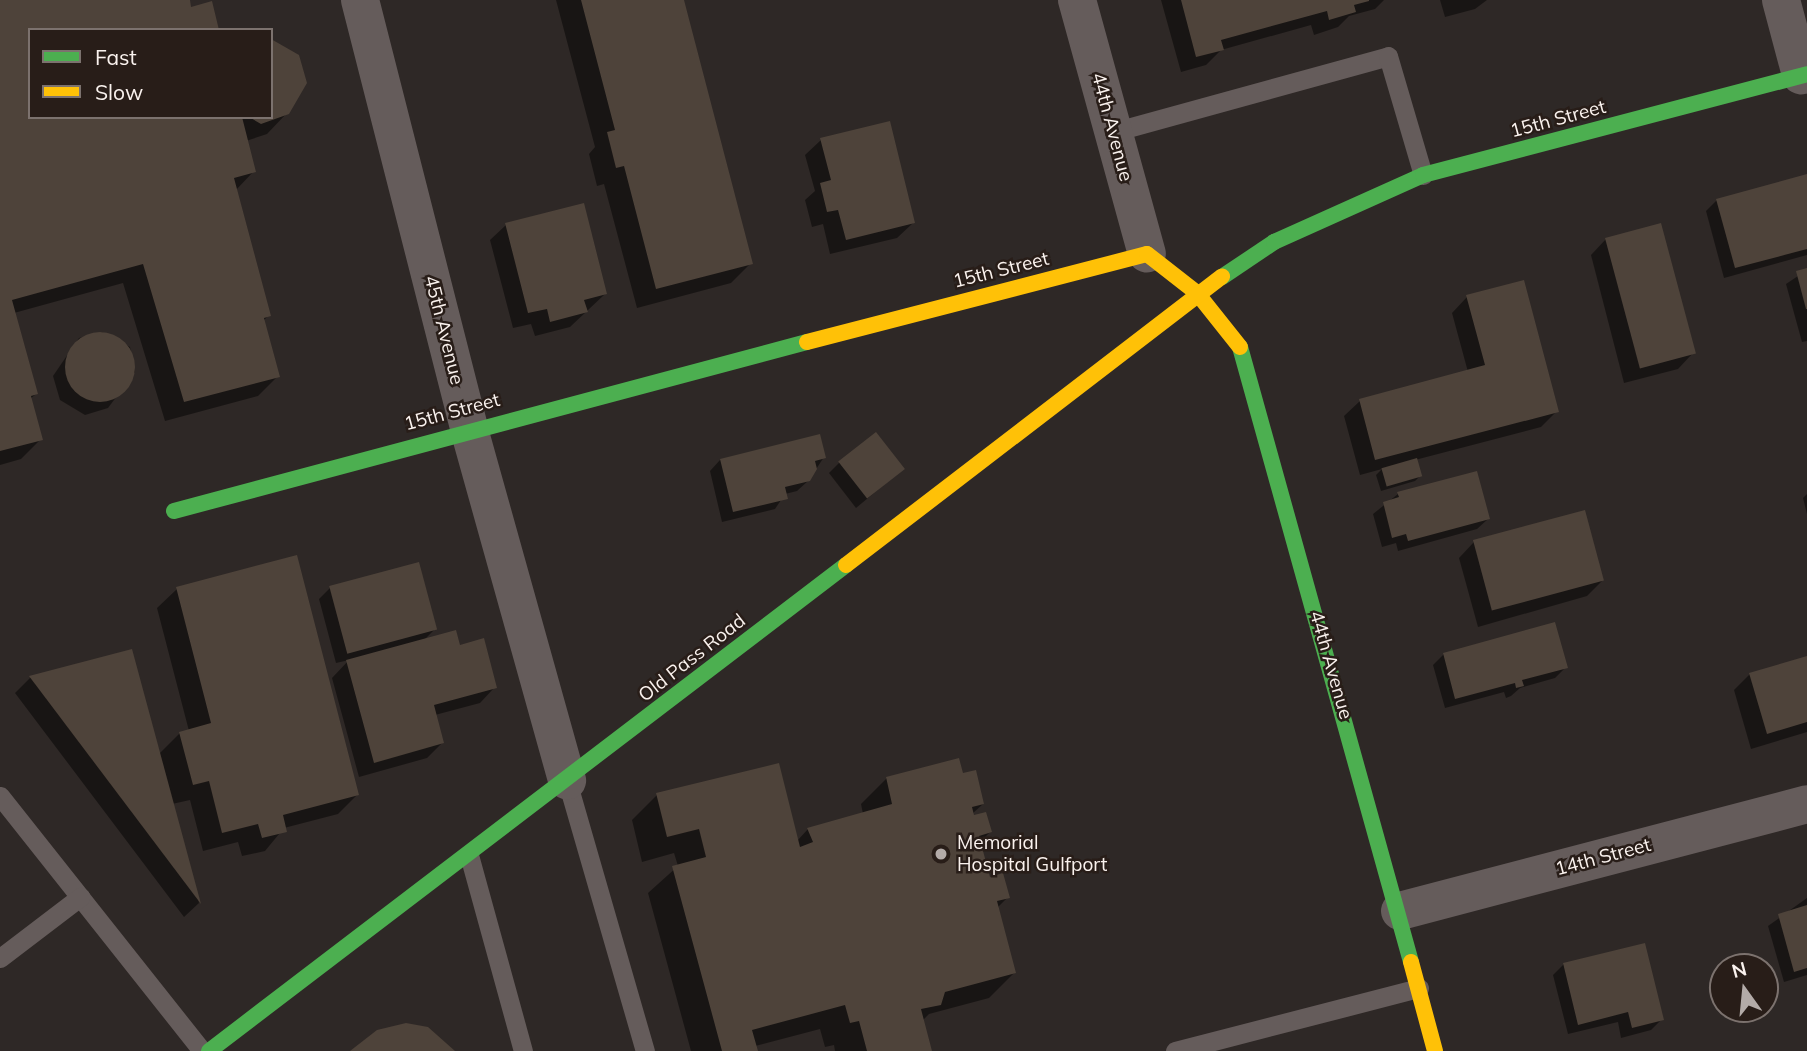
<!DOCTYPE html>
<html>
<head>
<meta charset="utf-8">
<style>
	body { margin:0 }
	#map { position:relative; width:1807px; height:1051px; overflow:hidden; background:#2e2826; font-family:Mulish,sans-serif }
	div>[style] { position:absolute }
	.shadow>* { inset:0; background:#0007 }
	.building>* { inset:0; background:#4e433a; transform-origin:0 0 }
	.round { border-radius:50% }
	.lane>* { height:19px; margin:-9.5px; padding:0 9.5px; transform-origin:9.5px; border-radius:9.5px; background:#655c5b }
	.street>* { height:38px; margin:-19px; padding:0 19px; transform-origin:19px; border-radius:19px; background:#655c5b }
	.fast>* { height:16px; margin:-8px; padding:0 8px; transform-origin:8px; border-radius:8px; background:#4caf50 }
	.slow>* { height:16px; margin:-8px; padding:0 8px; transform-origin:8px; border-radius:8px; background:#ffc107 }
	.dots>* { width:19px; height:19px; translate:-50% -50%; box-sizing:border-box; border:4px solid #281d18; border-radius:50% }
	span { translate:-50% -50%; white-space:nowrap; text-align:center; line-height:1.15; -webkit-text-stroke:5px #281d18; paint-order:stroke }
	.street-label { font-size:19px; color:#faf2ee }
	.poi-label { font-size:19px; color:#faf2ee }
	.left { translate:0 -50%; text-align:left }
	.legend { position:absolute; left:28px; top:28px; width:245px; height:91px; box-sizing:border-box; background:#281d18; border:2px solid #7c726e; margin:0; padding:9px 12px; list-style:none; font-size:21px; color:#faf2ee }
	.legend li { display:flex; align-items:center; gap:14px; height:35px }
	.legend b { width:35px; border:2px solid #7c726e }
	.north { position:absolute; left:1709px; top:953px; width:70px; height:70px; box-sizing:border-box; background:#281d18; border:2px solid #7c726e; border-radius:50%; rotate:345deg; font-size:19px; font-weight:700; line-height:28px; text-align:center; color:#faf2ee }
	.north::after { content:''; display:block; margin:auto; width:24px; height:32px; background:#b3aba8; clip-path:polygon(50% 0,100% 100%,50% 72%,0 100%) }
</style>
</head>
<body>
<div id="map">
	<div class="shadow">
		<i style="clip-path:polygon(0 0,188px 0,190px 9px,218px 30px,30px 30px,30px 117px,271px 117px,287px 113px,267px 134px,246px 141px,254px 171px,236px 190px,269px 315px,263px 321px,278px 376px,258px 396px,165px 421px,123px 283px,14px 313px,36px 394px,30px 399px,41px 439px,21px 459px,0 465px)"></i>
		<i style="clip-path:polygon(556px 0,682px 0,751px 263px,731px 283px,637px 308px,604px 184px,597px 186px,589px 154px,595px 147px)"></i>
		<i style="clip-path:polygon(1161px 0,1384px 0,1375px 9px,1349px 16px,1338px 27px,1314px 35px,1311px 25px,1221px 50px,1206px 65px,1181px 72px)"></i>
		<i style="clip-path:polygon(1440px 0,1487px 0,1475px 9px,1445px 17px)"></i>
		<i style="clip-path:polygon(821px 140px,913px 223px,897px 238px,830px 254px,823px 224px,812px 227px,805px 200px,815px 191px,805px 155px)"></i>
		<i style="clip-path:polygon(1807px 176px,1807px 255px,1724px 278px,1706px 211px,1717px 200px)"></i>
		<i style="clip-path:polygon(506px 225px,605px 294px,570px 327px,535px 336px,531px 324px,513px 328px,490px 240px)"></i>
		<i style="clip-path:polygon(1606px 239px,1693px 353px,1678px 369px,1624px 383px,1591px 255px)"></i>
		<i style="clip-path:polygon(1807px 270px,1807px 341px,1802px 342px,1786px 284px)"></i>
		<i style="clip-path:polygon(1467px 297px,1557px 411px,1541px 427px,1415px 460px,1420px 476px,1415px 481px,1381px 491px,1376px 475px,1382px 469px,1360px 475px,1344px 416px,1360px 401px,1468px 372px,1452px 313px)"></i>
		<i style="clip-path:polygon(102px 332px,130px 347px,135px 372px,108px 408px,85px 415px,60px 400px,53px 376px,79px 338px)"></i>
		<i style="clip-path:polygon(824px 457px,809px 480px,797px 491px,785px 494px,775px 509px,722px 522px,710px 471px,720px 460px)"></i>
		<i style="clip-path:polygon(839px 463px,903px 469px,856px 508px,829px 473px)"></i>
		<i style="clip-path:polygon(1398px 494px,1488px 519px,1477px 529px,1398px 551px,1396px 543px,1382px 547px,1373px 514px)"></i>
		<i style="clip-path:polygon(1807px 494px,1807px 514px,1803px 498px)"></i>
		<i style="clip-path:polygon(1474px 542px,1602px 581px,1587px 596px,1478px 627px,1459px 558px)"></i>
		<i style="clip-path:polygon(330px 588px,435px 629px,423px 641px,459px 647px,495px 687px,480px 703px,435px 715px,442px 743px,427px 758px,359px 777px,332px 678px,349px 660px,336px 663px,319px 599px)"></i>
		<i style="clip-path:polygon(177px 589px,357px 795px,338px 814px,284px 828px,265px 851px,242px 856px,238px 842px,203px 851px,190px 800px,172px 804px,199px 903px,184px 917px,15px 693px,30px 678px,131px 651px,159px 754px,180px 733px,189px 731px,157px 608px)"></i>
		<i style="clip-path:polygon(1444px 654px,1566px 667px,1555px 678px,1520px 688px,1511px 696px,1506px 698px,1504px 692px,1445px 708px,1433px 665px)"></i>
		<i style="clip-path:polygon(1807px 658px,1807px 732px,1751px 749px,1734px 690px,1750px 674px)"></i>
		<i style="clip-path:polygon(962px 775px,983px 804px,972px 814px,990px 832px,979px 843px,989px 879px,1008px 897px,997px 908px,1014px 973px,989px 998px,929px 1014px,922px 1021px,930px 1051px,835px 1051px,834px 1045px,825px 1047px,820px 1029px,755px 1046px,756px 1051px,691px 1051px,648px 893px,678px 866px,674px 853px,642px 862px,632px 820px,657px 795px,797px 841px,808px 829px,863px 814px,861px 804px,887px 778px)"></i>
		<i style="clip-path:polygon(1807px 898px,1807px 975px,1784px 982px,1768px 926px)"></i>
		<i style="clip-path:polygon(1564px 964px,1662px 1019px,1651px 1030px,1621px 1038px,1618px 1022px,1568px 1034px,1553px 975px)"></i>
	</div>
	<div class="building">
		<i style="clip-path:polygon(0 0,190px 0,191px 7px,212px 1px,219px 30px,30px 30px,30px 117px,242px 117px,256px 172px,234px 178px,271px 316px,264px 318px,280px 377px,184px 402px,143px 264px,12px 300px,38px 394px,31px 396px,43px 440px,0 451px)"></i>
		<i style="clip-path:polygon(581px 0,684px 0,753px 264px,656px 289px,624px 166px,616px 168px,607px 132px,615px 130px)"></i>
		<i style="clip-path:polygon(1181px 0,1369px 0,1369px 1px,1354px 5px,1356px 12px,1329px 20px,1327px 11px,1221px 40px,1224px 50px,1196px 57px)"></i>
		<i style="clip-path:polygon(271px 39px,299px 55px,307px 83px,289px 114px,261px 124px,249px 117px,271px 117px)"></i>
		<i style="clip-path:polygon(890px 121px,915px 223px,846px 240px,838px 210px,827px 212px,820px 183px,831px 180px,820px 138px)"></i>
		<i style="clip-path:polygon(1807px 174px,1807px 249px,1735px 268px,1716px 199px)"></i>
		<i style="clip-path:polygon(584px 203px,607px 294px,584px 300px,588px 312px,550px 322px,547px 309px,528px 313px,505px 223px)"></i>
		<i style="left:1661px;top:223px;width:135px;height:58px;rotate:75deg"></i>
		<i style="clip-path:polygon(1807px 268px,1807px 309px,1806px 309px,1796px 271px)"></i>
		<i style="clip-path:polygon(1524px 280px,1559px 412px,1375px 460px,1359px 399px,1485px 365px,1466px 295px)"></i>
		<i class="round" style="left:65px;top:332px;width:70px;height:70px"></i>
		<i style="left:876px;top:432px;width:47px;height:48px;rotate:52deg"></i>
		<i style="clip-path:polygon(820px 434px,826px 458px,815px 461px,817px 469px,810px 481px,785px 487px,788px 499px,733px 512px,720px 459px)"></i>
		<i style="left:1417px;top:458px;width:19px;height:37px;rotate:74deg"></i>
		<i style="clip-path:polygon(1477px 471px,1490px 519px,1408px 541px,1406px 534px,1392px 538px,1383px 502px,1399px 497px,1397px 492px)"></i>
		<i style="left:1585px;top:510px;width:73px;height:116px;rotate:75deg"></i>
		<i style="clip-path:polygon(297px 555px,359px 795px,283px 815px,287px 832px,262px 838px,258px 824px,222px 833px,209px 781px,193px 785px,179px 732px,211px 723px,176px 587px)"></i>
		<i style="left:419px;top:562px;width:70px;height:93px;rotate:75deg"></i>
		<i style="clip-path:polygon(1555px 622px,1568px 668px,1522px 680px,1524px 686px,1516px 688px,1515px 683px,1455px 699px,1443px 653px)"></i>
		<i style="clip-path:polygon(456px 630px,460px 645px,484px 638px,497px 688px,434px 705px,444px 743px,374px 763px,346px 660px)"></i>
		<i style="clip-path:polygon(132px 649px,201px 904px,29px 676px)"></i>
		<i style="clip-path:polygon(1807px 656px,1807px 722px,1767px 734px,1749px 673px)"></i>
		<i style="clip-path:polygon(959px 758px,963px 773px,976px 770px,984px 804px,972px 807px,974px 815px,986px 812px,992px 832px,979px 836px,990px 877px,1003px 873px,1010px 898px,997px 901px,1016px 973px,945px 992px,941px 1005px,921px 1009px,932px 1051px,867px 1051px,859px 1021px,850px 1023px,845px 1005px,752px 1030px,758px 1051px,722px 1051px,672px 866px,706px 857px,699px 829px,667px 837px,656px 793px,779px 763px,800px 847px,813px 842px,807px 828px,892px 804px,886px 777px)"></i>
		<i style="clip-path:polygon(1807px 905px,1807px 968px,1794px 972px,1778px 914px)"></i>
		<i style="clip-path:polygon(1645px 943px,1664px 1020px,1632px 1028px,1628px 1012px,1578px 1025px,1563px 963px)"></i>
		<i style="clip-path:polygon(406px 1023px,428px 1027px,455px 1051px,350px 1051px,377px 1030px)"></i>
	</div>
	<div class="lane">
		<i style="left:1113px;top:132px;width:285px;rotate:-15.4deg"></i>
		<i style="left:1388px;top:56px;width:124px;rotate:73.6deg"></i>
		<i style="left:567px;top:781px;width:281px;rotate:73.9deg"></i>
		<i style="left:0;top:796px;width:325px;rotate:51.6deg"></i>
		<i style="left:469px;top:855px;width:203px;rotate:74.6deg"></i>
		<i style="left:0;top:958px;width:101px;rotate:-37.3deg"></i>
		<i style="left:1175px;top:1051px;width:252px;rotate:-14.5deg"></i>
	</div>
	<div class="street">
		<i style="left:360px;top:0;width:443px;rotate:75.7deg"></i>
		<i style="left:469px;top:429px;width:365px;rotate:74.4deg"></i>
		<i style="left:1077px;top:0;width:263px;rotate:74.6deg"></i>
		<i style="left:1781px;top:0;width:78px;rotate:75.1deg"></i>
		<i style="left:1400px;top:911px;width:421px;rotate:-14.7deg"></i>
	</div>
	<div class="fast">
		<i style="left:1222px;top:277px;width:63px;rotate:-33.9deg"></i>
		<i style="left:1274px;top:242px;width:163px;rotate:-24.2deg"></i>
		<i style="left:1423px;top:175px;width:397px;rotate:-14.7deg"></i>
		<i style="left:1240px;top:347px;width:638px;rotate:74.46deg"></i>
		<i style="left:174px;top:511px;width:655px;rotate:-14.95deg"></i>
		<i style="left:209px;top:1051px;width:801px;rotate:-37.34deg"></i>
	</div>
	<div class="slow">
		<i style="left:807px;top:342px;width:351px;rotate:-14.5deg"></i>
		<i style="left:1147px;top:254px;width:63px;rotate:38deg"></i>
		<i style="left:1197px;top:293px;width:69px;rotate:51.5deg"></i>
		<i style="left:846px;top:565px;width:474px;rotate:-37.5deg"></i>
		<i style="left:1411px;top:962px;width:92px;rotate:74.9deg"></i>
	</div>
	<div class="dots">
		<i style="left:941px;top:854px;background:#b3aba8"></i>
	</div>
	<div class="street-label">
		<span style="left:1558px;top:119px;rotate:-15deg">15th Street</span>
		<span style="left:1112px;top:127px;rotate:75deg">44th Avenue</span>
		<span style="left:1001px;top:270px;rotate:-14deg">15th Street</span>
		<span style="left:444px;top:330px;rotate:76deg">45th Avenue</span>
		<span style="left:452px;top:412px;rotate:-15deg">15th Street</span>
		<span style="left:692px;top:658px;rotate:-38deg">Old Pass Road</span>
		<span style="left:1331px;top:665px;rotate:74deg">44th Avenue</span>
		<span style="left:1603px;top:857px;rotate:-15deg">14th Street</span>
	</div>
	<div class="poi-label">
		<span class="left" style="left:957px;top:854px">Memorial<br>Hospital Gulfport</span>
	</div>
	<ul class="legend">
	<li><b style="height:9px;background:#4caf50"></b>Fast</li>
	<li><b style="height:9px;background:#ffc107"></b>Slow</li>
	</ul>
	<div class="north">N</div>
</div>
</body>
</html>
